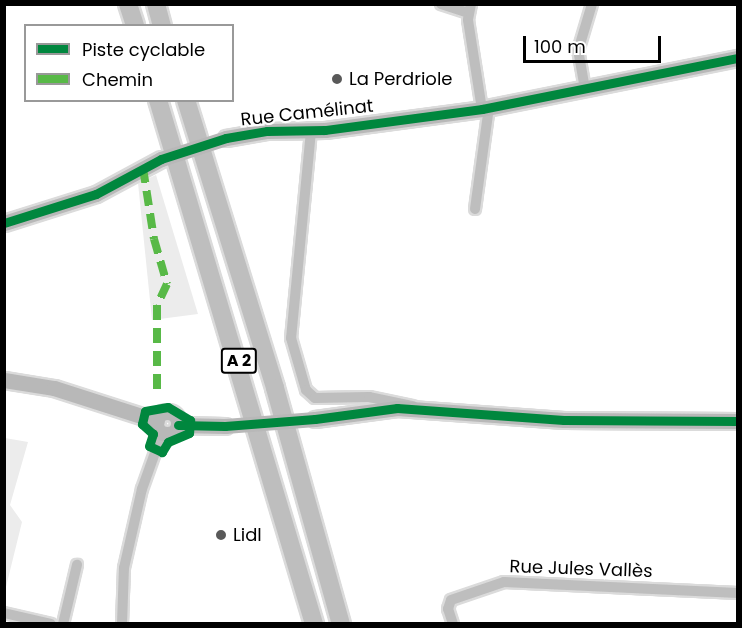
<!DOCTYPE html>
<html>
<head>
<meta charset="utf-8">
<style>
	body { margin:0 }
	#map { position:relative; width:742px; height:628px; overflow:hidden; background:#fff; font-family:Poppins,sans-serif }
	div>[style] { position:absolute }
	.green>* { inset:0; background:#ececec }
	.roads { filter:drop-shadow(2px 0 #dbdbdb) drop-shadow(-2px 0 #dbdbdb) drop-shadow(0 2px #dbdbdb) drop-shadow(0 -2px #dbdbdb) }
	.street>* { height:10px; margin:-5px; padding:0 5px; transform-origin:5px; border-radius:5px; background:#bebebe }
	.secondary>* { height:15px; margin:-7.5px; padding:0 7.5px; transform-origin:7.5px; border-radius:7.5px; background:#b8b8b8 }
	.secondary>.ring { margin:-7.5px; padding:0; box-sizing:content-box; background:none; border:15px solid #b8b8b8; border-radius:50% }
	.highway>* { height:18px; margin:-9px; padding:0 9px; transform-origin:9px; border-radius:9px; background:#bebebe }
	.secondary-bridge>* { height:15px; margin:-7.5px; padding:0 7.5px; transform-origin:7.5px; border-radius:7.5px; background:#b8b8b8 }
	.quiet>* { height:8px; margin-top:-4px; transform-origin:0; background:repeating-linear-gradient(90deg,#58b947 0 15px,transparent 0 23px) }
	.cycleway>* { height:9px; margin:-4.5px; padding:0 4.5px; transform-origin:4.5px; border-radius:4.5px; background:#00873e }
	.dots>* { width:16px; height:16px; translate:-50% -50%; box-sizing:border-box; border:3px solid #fff; border-radius:50% }
	span { translate:-50% -50%; white-space:nowrap; text-align:center; line-height:1.15; -webkit-text-stroke:4.5px #fff; paint-order:stroke }
	.shield-label span { padding:2px 4px; background:#fff; border:2px solid; border-radius:4px; -webkit-text-stroke-width:0 }
	.shield-label { font-size:16px; color:#000; font-weight:700 }
	.poi-label { font-size:18px; color:#000 }
	.left { translate:0 -50%; text-align:left }
	.street-label { font-size:18px; color:#000 }
	.frame { position:absolute; inset:0; border:6px solid #000; pointer-events:none }
	.legend { position:absolute; left:24px; top:24px; width:210px; height:78px; box-sizing:border-box; background:#fff; border:2px solid #999; margin:0; padding:8px 10px; list-style:none; font-size:18px; color:#000 }
	.legend li { display:flex; align-items:center; gap:12px; height:30px }
	.legend b { width:30px; border:2px solid #999 }
	.scale { position:absolute; left:523px; top:36px; width:138px; height:27px; box-sizing:border-box; border:3px solid #000; border-top:0; padding-left:8px; font-size:18px; line-height:21px; white-space:nowrap; color:#000; -webkit-text-stroke:4px #fff; paint-order:stroke }
</style>
</head>
<body>
<div id="map">
	<div class="green">
		<i style="clip-path:polygon(156px 175px,198px 314px,152px 320px,138px 183px)"></i>
		<i style="clip-path:polygon(5px 438px,28px 442px,10px 505px,22px 522px,5px 591px)"></i>
	</div>
	<div class="roads">
		<div class="street">
			<i style="left:441px;top:4px;width:29px;rotate:18deg"></i>
			<i style="left:471px;top:4px;width:16px;rotate:101deg"></i>
			<i style="left:468px;top:20px;width:90px;rotate:81.1deg"></i>
			<i style="left:585px;top:89px;width:39px;rotate:-100deg"></i>
			<i style="left:578px;top:51px;width:49px;rotate:-73.4deg"></i>
			<i style="left:311px;top:131px;width:208px;rotate:95.5deg"></i>
			<i style="left:291px;top:338px;width:54px;rotate:73.9deg"></i>
			<i style="left:306px;top:390px;width:12px;rotate:42deg"></i>
			<i style="left:315px;top:398px;width:54px;rotate:-1.1deg"></i>
			<i style="left:369px;top:397px;width:45px;rotate:11.6deg"></i>
			<i style="left:475px;top:209px;width:103px;rotate:-82.2deg"></i>
			<i style="left:4px;top:613px;width:48px;rotate:13.2deg"></i>
			<i style="left:63px;top:624px;width:61px;rotate:-76.7deg"></i>
			<i style="left:122px;top:624px;width:56px;rotate:-88deg"></i>
			<i style="left:124px;top:568px;width:81px;rotate:-77.2deg"></i>
			<i style="left:142px;top:489px;width:59px;rotate:-70.3deg"></i>
			<i style="left:453px;top:624px;width:16px;rotate:-108deg"></i>
			<i style="left:448px;top:609px;width:9px;rotate:-72deg"></i>
			<i style="left:451px;top:600px;width:56px;rotate:-18.8deg"></i>
			<i style="left:504px;top:582px;width:234px;rotate:2.7deg"></i>
		</div>
		<div class="secondary">
			<i style="left:226px;top:138px;width:42px;rotate:-9.7deg"></i>
			<i style="left:267px;top:131px;width:58px;rotate:-1deg"></i>
			<i style="left:325px;top:130px;width:158px;rotate:-7.6deg"></i>
			<i style="left:482px;top:109px;width:261px;rotate:-11.3deg"></i>
			<i style="left:4px;top:223px;width:96px;rotate:-17.5deg"></i>
			<i style="left:96px;top:194px;width:74px;rotate:-28.3deg"></i>
			<i style="left:4px;top:380px;width:51px;rotate:9.1deg"></i>
			<i style="left:54px;top:388px;width:108px;rotate:17.8deg"></i>
			<i class="ring" style="left:156px;top:412px;width:7px;height:7px"></i>
			<i style="left:315px;top:419px;width:83px;rotate:-7.6deg"></i>
			<i style="left:397px;top:408px;width:167px;rotate:4.1deg"></i>
			<i style="left:564px;top:420px;width:174px;rotate:0.3deg"></i>
			<i style="left:178px;top:425px;width:47px;rotate:1.2deg"></i>
		</div>
		<div class="highway">
			<i style="left:128px;top:4px;width:23px;rotate:72deg"></i>
			<i style="left:156px;top:4px;width:23px;rotate:75deg"></i>
			<i style="left:158px;top:100px;width:547px;rotate:73.42deg"></i>
			<i style="left:186px;top:100px;width:301px;rotate:72.8deg"></i>
			<i style="left:275px;top:388px;width:245px;rotate:74.4deg"></i>
		</div>
	</div>
	<div class="secondary-bridge">
		<i style="left:161px;top:159px;width:68px;rotate:-17.9deg"></i>
		<i style="left:225px;top:426px;width:90px;rotate:-4.4deg"></i>
	</div>
	<div class="quiet">
		<i style="left:143px;top:168px;width:72px;rotate:81.2deg"></i>
		<i style="left:154px;top:239px;width:47px;rotate:73.9deg"></i>
		<i style="left:167px;top:284px;width:23px;rotate:115deg"></i>
		<i style="left:157px;top:305px;width:86px;rotate:90deg"></i>
	</div>
	<div class="cycleway">
		<i style="left:4px;top:223px;width:96px;rotate:-17.5deg"></i>
		<i style="left:96px;top:194px;width:74px;rotate:-28.3deg"></i>
		<i style="left:161px;top:159px;width:68px;rotate:-17.9deg"></i>
		<i style="left:226px;top:138px;width:42px;rotate:-9.7deg"></i>
		<i style="left:267px;top:131px;width:58px;rotate:-1deg"></i>
		<i style="left:325px;top:130px;width:158px;rotate:-7.6deg"></i>
		<i style="left:482px;top:109px;width:261px;rotate:-11.3deg"></i>
		<i style="left:168px;top:407px;width:26px;rotate:31deg"></i>
		<i style="left:190px;top:420px;width:13px;rotate:94deg"></i>
		<i style="left:189px;top:433px;width:23px;rotate:157deg"></i>
		<i style="left:168px;top:442px;width:12px;rotate:121deg"></i>
		<i style="left:162px;top:452px;width:14px;rotate:-155deg"></i>
		<i style="left:149px;top:446px;width:13px;rotate:-72deg"></i>
		<i style="left:153px;top:434px;width:15px;rotate:-138deg"></i>
		<i style="left:142px;top:424px;width:13px;rotate:-77deg"></i>
		<i style="left:145px;top:411px;width:23px;rotate:-10deg"></i>
		<i style="left:178px;top:425px;width:47px;rotate:1.2deg"></i>
		<i style="left:225px;top:426px;width:90px;rotate:-4.4deg"></i>
		<i style="left:315px;top:419px;width:83px;rotate:-7.6deg"></i>
		<i style="left:397px;top:408px;width:167px;rotate:4.1deg"></i>
		<i style="left:564px;top:420px;width:174px;rotate:0.3deg"></i>
	</div>
	<div class="dots">
		<i style="left:337px;top:79px;background:#595959"></i>
		<i style="left:221px;top:535px;background:#595959"></i>
	</div>
	<div class="shield-label">
		<span style="left:239px;top:361px">A 2</span>
	</div>
	<div class="poi-label">
		<span class="left" style="left:349px;top:79px">La Perdriole</span>
		<span class="left" style="left:233px;top:535px">Lidl</span>
	</div>
	<div class="street-label">
		<span style="left:307px;top:113px;rotate:-6deg">Rue Camélinat</span>
		<span style="left:581px;top:569px;rotate:2deg">Rue Jules Vallès</span>
	</div>
	<div class="frame"></div>
	<ul class="legend">
	<li><b style="height:8px;background:#00873e"></b>Piste cyclable</li>
	<li><b style="height:8px;background:#58b947"></b>Chemin</li>
	</ul>
	<div class="scale">100 m</div>
</div>
</body>
</html>
